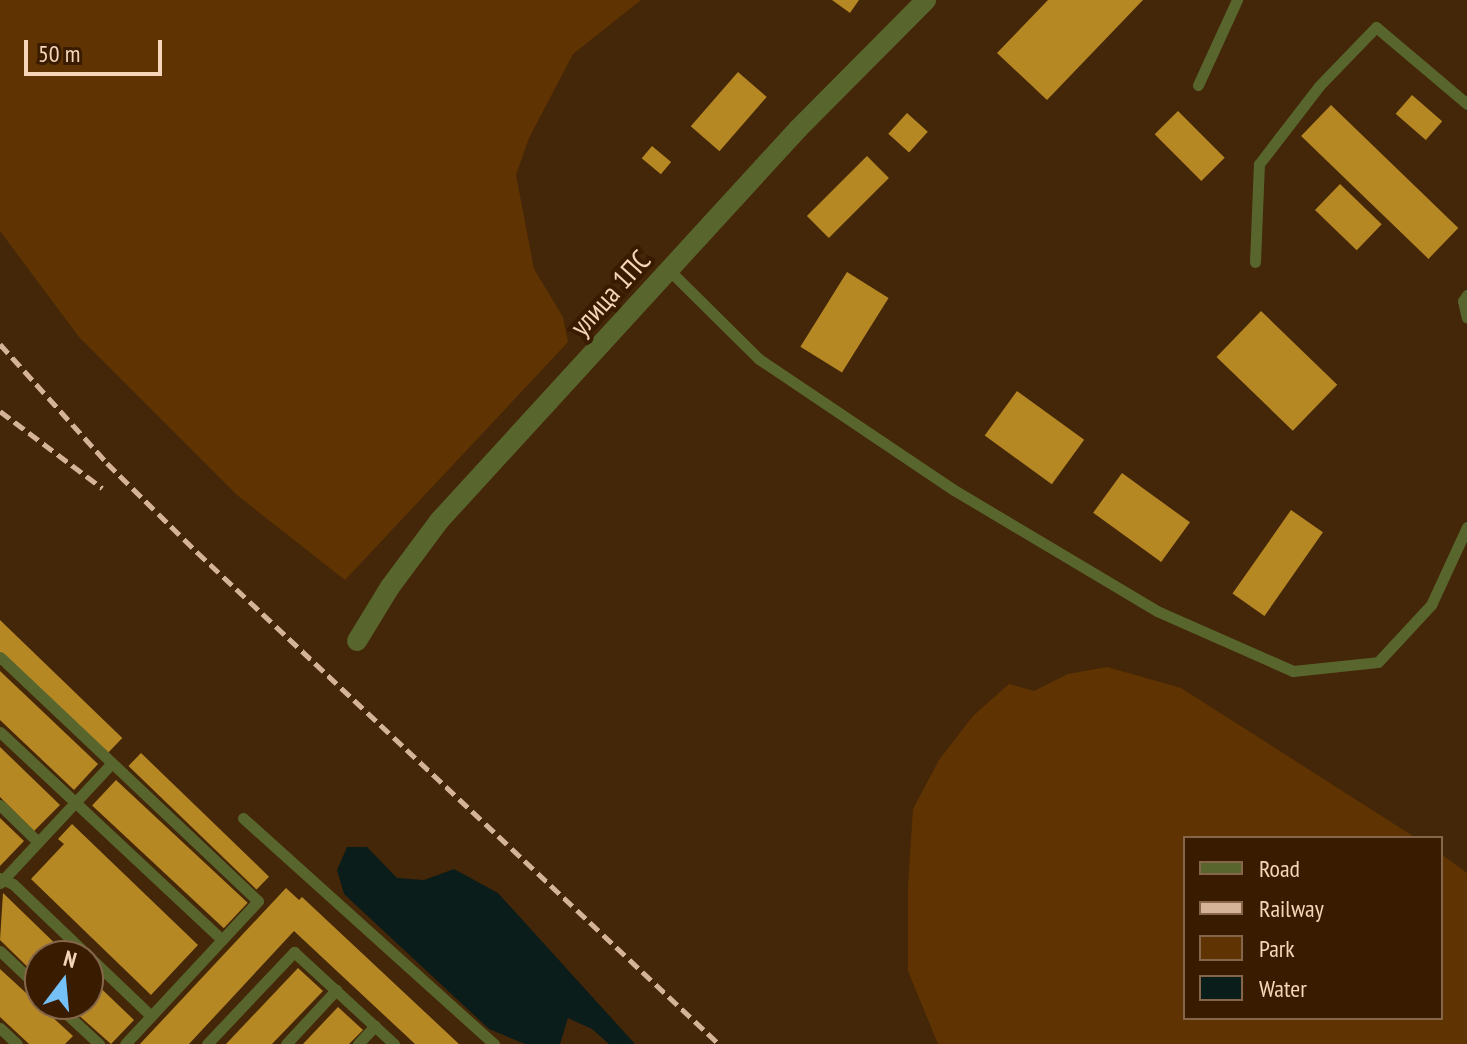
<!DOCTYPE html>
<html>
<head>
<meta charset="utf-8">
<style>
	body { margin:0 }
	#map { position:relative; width:1467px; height:1044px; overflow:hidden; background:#442608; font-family:"PT Sans Narrow",sans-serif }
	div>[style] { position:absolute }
	.green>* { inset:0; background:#603402 }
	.water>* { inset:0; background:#0b1d1a }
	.building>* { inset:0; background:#b68824; transform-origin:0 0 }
	.lane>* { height:11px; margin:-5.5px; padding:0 5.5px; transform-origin:5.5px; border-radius:5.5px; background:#58662e }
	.street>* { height:20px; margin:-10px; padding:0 10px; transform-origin:10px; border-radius:10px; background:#58662e }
	.rail>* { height:5px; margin-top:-2.5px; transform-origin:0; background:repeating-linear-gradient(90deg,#d4b398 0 12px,transparent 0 18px) }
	span { translate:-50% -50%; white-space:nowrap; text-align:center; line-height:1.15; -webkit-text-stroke:8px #391c00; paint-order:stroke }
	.street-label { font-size:28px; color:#f6d5ba }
	.legend { position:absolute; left:1183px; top:836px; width:260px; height:184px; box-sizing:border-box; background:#391c00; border:2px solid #85664a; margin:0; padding:10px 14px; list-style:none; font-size:24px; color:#f6d5ba }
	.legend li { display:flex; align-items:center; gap:16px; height:40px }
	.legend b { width:40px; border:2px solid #85664a }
	.north { position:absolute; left:24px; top:940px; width:80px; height:80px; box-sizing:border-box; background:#391c00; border:2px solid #85664a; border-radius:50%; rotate:16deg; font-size:22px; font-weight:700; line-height:32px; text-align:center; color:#f6d5ba }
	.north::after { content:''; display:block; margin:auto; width:28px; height:36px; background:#75c0f6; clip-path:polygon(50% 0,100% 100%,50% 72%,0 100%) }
	.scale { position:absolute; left:24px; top:40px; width:138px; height:36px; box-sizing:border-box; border:4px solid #f6d5ba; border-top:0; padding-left:10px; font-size:24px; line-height:28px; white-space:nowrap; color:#f6d5ba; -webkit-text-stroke:6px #391c00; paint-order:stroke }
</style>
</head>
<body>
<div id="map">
	<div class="green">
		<i style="clip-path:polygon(0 0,641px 0,573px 54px,529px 138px,516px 175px,534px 269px,563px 317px,568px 342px,345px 580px,237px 495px,79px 337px,0 231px)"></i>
		<i style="clip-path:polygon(1107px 667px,1181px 688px,1416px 838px,1185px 838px,1185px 1018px,1441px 1018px,1441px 854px,1467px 873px,1467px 1044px,938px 1044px,908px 971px,908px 885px,913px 809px,939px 760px,973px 716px,1009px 684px,1034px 691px,1068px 674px)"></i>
	</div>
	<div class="water">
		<i style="clip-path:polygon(347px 847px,367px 847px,397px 878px,424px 880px,454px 869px,498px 893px,635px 1044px,609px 1044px,592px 1029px,568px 1018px,560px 1044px,525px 1044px,489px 1029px,344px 894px,337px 870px)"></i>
	</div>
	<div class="building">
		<i style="clip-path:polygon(832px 0,859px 0,850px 13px)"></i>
		<i style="clip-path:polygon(1048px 0,1143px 0,1047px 100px,997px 53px)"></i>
		<i style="left:738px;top:72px;width:38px;height:72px;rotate:41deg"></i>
		<i style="left:1412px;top:95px;width:40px;height:25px;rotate:41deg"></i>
		<i style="left:1331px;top:105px;width:177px;height:43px;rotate:44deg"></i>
		<i style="left:1178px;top:111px;width:66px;height:33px;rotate:45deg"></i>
		<i style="left:907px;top:113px;width:28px;height:28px;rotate:42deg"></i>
		<i style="left:652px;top:146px;width:25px;height:16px;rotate:40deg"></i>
		<i style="left:867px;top:156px;width:31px;height:85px;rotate:45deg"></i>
		<i style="left:1340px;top:184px;width:58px;height:36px;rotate:44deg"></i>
		<i style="left:847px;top:272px;width:49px;height:88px;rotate:32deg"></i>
		<i style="left:1261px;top:311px;width:106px;height:64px;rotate:44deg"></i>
		<i style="left:1017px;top:391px;width:83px;height:55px;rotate:36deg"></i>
		<i style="left:1122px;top:473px;width:84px;height:49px;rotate:36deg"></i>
		<i style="left:1291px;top:510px;width:39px;height:102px;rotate:35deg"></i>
		<i style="left:0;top:620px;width:170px;height:27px;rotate:44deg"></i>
		<i style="clip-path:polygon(0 671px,98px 764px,74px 790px,0 720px)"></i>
		<i style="clip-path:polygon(0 747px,60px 805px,34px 831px,0 797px)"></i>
		<i style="left:141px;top:753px;width:178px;height:18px;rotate:44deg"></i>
		<i style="left:116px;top:780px;width:180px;height:35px;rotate:43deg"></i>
		<i style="clip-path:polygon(0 818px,24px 841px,0 866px)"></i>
		<i style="clip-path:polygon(72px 824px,198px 945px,151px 995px,31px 879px,64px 844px,58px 839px)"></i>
		<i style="clip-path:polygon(286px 888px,299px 900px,302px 897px,459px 1044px,415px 1044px,294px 931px,189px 1044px,140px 1044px)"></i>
		<i style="clip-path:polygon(3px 893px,68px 956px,40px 956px,40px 979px,0 940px)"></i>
		<i style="clip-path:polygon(298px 968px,323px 991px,272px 1044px,226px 1044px)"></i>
		<i style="clip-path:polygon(0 969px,73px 1036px,65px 1044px,29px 1044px,0 1017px)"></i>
		<i style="clip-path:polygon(88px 976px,134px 1020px,111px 1044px,66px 1004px,88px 1004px)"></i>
		<i style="clip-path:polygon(338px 1007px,363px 1030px,349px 1044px,303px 1044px)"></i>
	</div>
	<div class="lane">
		<i style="left:1198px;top:85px;width:94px;rotate:-65.4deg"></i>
		<i style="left:1255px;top:262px;width:98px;rotate:-87.7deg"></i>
		<i style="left:1259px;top:164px;width:98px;rotate:-52.4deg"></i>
		<i style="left:1319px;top:86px;width:82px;rotate:-46deg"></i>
		<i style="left:1376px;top:27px;width:119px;rotate:40.2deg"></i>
		<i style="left:669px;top:270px;width:127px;rotate:44.7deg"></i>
		<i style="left:759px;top:359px;width:235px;rotate:33.9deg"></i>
		<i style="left:954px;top:490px;width:236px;rotate:30.8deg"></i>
		<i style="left:1157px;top:611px;width:149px;rotate:23.8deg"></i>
		<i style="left:1293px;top:671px;width:85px;rotate:-6deg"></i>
		<i style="left:1378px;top:662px;width:78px;rotate:-47.1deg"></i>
		<i style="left:1431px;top:605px;width:86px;rotate:-65.2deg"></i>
		<i style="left:1467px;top:295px;width:7px;rotate:124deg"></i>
		<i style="left:1463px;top:301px;width:17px;rotate:77deg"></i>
		<i style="left:0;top:657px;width:355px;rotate:43.4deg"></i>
		<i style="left:258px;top:901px;width:195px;rotate:132.9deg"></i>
		<i style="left:0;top:732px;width:304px;rotate:43.1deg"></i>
		<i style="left:0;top:805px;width:53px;rotate:44.2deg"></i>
		<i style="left:243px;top:818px;width:338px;rotate:42deg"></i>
		<i style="left:0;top:878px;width:14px;rotate:25deg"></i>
		<i style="left:13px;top:884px;width:191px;rotate:43.7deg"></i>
		<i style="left:0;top:883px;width:164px;rotate:-47deg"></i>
		<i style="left:0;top:951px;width:55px;rotate:43.5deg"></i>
		<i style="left:56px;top:1004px;width:59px;rotate:42.9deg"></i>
		<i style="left:0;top:1028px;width:23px;rotate:43deg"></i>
		<i style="left:207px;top:1044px;width:127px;rotate:-46.6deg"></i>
		<i style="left:294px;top:952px;width:136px;rotate:42.6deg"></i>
		<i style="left:286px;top:1044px;width:74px;rotate:-47.2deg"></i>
		<i style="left:358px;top:1044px;width:25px;rotate:-47deg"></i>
	</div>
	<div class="street">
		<i style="left:357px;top:641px;width:63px;rotate:-58.6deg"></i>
		<i style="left:390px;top:587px;width:82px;rotate:-53.4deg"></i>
		<i style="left:439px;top:521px;width:532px;rotate:-47.52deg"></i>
		<i style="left:798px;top:129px;width:182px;rotate:-45.2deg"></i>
	</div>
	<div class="rail">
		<i style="left:0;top:344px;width:160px;rotate:48deg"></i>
		<i style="left:107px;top:463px;width:127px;rotate:44.7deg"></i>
		<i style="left:197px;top:552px;width:717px;rotate:43.31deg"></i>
		<i style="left:0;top:411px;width:128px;rotate:37deg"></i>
	</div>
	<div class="street-label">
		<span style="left:610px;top:293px;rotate:-48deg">улица 1ПС</span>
	</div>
	<ul class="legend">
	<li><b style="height:10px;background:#58662e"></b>Road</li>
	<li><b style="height:10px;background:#d4b398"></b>Railway</li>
	<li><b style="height:22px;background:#603402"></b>Park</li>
	<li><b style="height:22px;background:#0b1d1a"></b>Water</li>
	</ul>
	<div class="north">N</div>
	<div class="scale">50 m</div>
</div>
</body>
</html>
